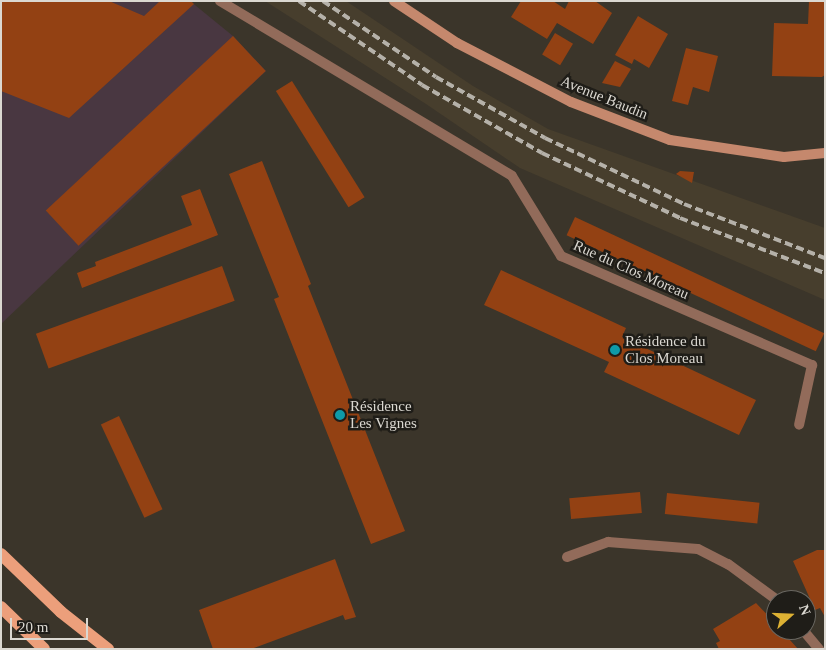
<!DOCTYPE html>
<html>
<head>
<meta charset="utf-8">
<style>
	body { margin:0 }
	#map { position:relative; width:826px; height:650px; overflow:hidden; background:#3b352a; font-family:"Times New Roman",serif }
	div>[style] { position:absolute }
	.industrial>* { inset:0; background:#493741 }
	.built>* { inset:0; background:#473e2d }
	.building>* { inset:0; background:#934113; transform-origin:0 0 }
	.street>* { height:10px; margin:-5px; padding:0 5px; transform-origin:5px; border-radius:5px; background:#926b5a }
	.secondary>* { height:10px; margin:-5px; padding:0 5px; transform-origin:5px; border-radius:5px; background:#c5886d }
	.primary>* { height:12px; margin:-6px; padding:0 6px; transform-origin:6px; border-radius:6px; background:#ec9f7b }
	.rail>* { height:4px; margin-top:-2px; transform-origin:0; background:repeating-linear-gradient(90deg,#b5b1a9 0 8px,transparent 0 12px) }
	.dots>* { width:14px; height:14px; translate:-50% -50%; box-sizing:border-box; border:2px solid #1f1d18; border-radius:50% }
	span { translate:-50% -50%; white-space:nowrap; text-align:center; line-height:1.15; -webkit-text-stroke:5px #1f1d18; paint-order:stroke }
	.street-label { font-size:15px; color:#dbd8d1 }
	.poi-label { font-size:15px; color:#dbd8d1 }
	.left { translate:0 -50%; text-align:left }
	.frame { position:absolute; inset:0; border:2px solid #dbd8d1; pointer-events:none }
	.north { position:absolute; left:766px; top:590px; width:50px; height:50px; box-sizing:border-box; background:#1f1d18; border:1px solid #6a6862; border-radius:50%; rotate:70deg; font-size:14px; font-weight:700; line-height:20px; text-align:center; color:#dbd8d1 }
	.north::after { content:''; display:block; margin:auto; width:18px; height:22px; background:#ddb133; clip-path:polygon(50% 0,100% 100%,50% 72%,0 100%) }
	.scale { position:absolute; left:10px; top:618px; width:78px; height:22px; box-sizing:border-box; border:2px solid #dbd8d1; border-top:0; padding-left:6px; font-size:15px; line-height:18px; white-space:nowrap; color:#dbd8d1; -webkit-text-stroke:4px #1f1d18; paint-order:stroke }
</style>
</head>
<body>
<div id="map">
	<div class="industrial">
		<i style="clip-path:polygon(1px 1px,190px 1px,233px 36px,266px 71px,1px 324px)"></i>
	</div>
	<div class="built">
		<i style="clip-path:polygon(265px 1px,346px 1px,473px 86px,548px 129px,825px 228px,825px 300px,520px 168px,426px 104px)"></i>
	</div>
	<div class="building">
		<i style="clip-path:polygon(1px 1px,109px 1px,144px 16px,160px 1px,191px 1px,194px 4px,69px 118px,1px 91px)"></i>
		<i style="clip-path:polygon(521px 1px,553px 1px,565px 9px,569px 1px,595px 1px,612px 13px,593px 44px,557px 23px,547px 39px,511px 17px)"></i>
		<i style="clip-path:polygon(809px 1px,825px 1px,825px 75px,822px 77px,772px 76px,774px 23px,808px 24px)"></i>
		<i style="clip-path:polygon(638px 16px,668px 34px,649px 68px,634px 59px,632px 64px,615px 55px)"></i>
		<i style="left:555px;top:33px;width:21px;height:25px;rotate:31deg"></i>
		<i style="left:233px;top:36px;width:48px;height:256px;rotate:47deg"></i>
		<i style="clip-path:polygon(686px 48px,718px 56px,709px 92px,693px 87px,688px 105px,672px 101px)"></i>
		<i style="clip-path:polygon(615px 61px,631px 69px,620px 87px,602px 83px)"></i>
		<i style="left:292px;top:81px;width:137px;height:19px;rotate:58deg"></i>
		<i style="clip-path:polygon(262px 161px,311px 284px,308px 286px,405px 531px,371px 544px,274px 299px,279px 297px,229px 174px)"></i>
		<i style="clip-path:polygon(680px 171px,694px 172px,692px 183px,676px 174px)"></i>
		<i style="clip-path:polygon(200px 189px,218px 235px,82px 288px,77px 273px,96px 266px,95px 262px,192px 225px,181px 196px)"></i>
		<i style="left:575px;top:217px;width:275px;height:20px;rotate:25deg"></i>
		<i style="left:222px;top:266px;width:37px;height:198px;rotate:70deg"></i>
		<i style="clip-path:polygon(501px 270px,626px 328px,622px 337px,756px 400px,739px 435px,604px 372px,609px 362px,484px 305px)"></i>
		<i style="left:119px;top:416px;width:103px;height:20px;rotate:65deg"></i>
		<i style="left:640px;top:492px;width:21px;height:71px;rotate:85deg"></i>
		<i style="left:667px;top:493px;width:93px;height:21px;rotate:6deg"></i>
		<i style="clip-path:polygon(817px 550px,825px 550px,825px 617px,820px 608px,815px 610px,793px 561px)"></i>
		<i style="clip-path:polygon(335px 559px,356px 617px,345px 620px,343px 615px,251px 649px,213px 649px,199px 610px)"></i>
		<i style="clip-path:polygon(756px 603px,776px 624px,776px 630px,781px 630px,798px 649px,719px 649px,716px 643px,720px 641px,713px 629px)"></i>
	</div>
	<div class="street">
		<i style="left:220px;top:1px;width:340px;rotate:30.9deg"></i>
		<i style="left:512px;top:176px;width:94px;rotate:58.5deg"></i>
		<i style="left:561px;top:256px;width:274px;rotate:23.5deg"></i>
		<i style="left:812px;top:365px;width:61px;rotate:102.2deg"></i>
		<i style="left:567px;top:557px;width:44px;rotate:-20.1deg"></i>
		<i style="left:608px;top:542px;width:90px;rotate:4.4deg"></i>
		<i style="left:698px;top:549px;width:34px;rotate:27deg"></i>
		<i style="left:728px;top:564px;width:61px;rotate:36.3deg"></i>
		<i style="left:803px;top:630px;width:25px;rotate:50deg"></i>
	</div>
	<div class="secondary">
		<i style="left:394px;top:1px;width:76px;rotate:33.7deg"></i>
		<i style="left:457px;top:43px;width:128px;rotate:27.4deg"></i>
		<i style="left:571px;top:102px;width:106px;rotate:21deg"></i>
		<i style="left:670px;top:140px;width:115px;rotate:8.5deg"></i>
		<i style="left:784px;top:157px;width:41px;rotate:-5.6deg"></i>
	</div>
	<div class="primary">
		<i style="left:1px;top:554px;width:83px;rotate:44deg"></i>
		<i style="left:61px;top:612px;width:60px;rotate:38.2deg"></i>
		<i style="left:1px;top:607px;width:60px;rotate:44.3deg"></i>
	</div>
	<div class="rail">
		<i style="left:299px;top:1px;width:149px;rotate:34.3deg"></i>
		<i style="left:422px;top:85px;width:138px;rotate:29.5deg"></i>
		<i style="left:542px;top:153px;width:153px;rotate:25.2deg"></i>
		<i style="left:680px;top:218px;width:155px;rotate:20.8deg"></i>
		<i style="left:323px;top:1px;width:136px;rotate:33.9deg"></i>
		<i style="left:436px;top:77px;width:125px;rotate:29.2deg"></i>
		<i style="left:545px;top:138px;width:154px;rotate:25.4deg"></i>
		<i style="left:684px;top:204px;width:151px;rotate:21deg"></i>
	</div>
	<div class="dots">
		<i style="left:615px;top:350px;background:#0f9aa8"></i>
		<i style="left:340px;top:415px;background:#0f9aa8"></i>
	</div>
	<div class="street-label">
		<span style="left:604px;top:98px;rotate:22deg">Avenue Baudin</span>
		<span style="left:631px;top:270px;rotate:24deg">Rue du Clos Moreau</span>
	</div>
	<div class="poi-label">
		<span class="left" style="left:625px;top:350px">Résidence du<br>Clos Moreau</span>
		<span class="left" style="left:350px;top:415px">Résidence<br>Les Vignes</span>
	</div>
	<div class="frame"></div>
	<div class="north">N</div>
	<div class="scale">20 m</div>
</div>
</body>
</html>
